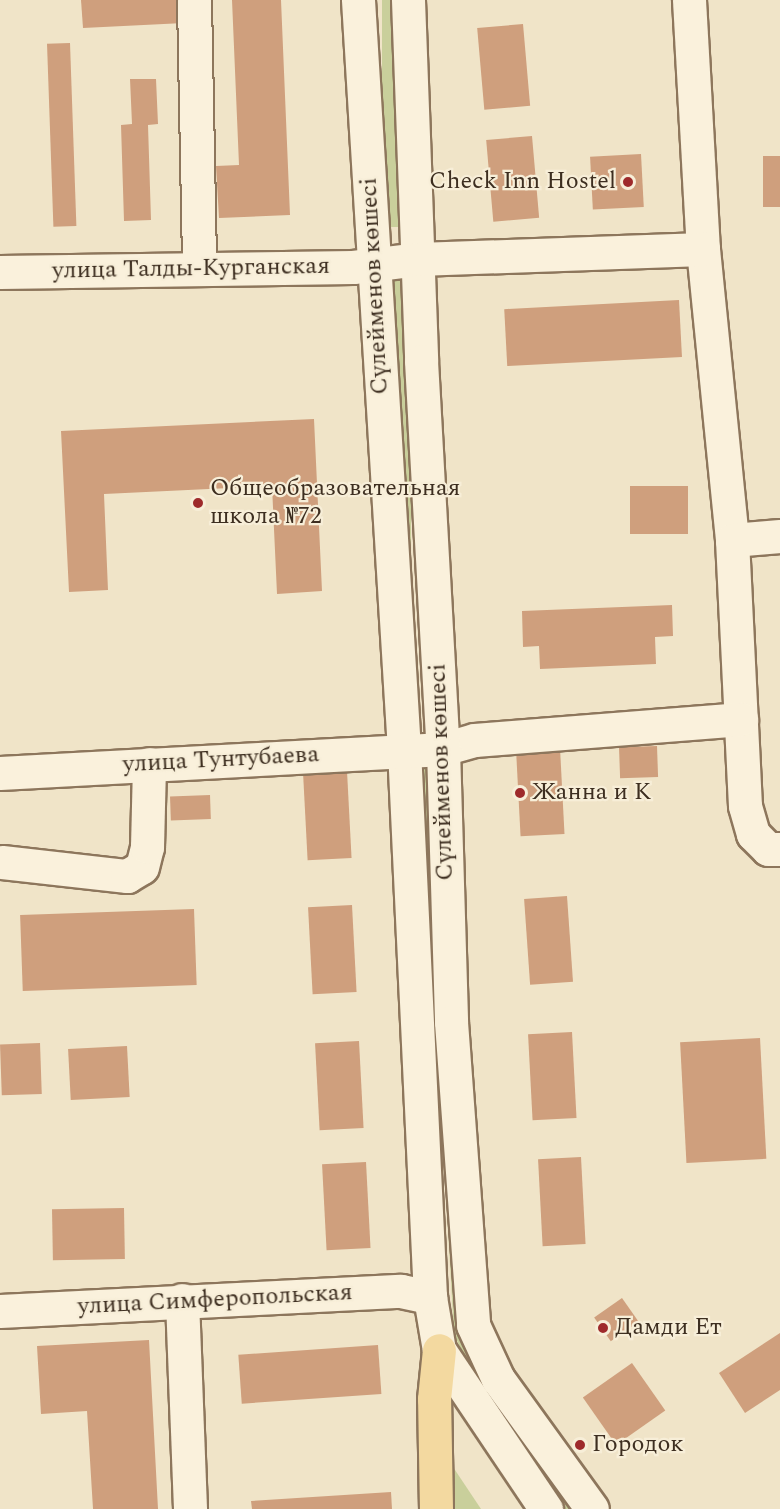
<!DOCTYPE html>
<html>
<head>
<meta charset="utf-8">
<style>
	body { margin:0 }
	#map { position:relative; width:780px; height:1509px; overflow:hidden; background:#f0e4c8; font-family:Spectral,serif }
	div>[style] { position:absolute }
	.green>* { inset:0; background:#c9cf9b; transform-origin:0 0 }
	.building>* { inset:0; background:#cf9f7d; transform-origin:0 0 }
	.roads { filter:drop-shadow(2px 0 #8d765c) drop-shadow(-2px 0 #8d765c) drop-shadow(0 2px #8d765c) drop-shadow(0 -2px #8d765c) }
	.minor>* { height:33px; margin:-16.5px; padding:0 16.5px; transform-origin:16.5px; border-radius:16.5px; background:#faf1dc }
	.major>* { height:33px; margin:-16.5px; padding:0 16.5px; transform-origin:16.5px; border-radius:16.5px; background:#f3d9a0 }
	.dots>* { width:16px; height:16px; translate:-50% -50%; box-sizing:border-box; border:3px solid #f7eed8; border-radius:50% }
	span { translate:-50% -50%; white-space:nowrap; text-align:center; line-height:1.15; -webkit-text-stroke:4.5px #f7eed8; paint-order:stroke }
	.poi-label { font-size:24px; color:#3d2e20 }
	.right { translate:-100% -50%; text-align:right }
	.left { translate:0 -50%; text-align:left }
	.street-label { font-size:24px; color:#3d2e20 }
</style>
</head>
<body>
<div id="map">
	<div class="green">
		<i style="left:382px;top:0;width:23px;height:227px"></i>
		<i style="left:388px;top:274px;width:23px;height:453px"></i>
		<i style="clip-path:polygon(413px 760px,435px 760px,464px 1298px,582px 1509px,563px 1509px,476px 1382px,454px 1334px,443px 1141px,426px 1037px)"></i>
		<i style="clip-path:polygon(445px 1455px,481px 1509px,447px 1509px)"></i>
	</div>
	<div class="building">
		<i style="clip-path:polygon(81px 0,183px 0,184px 23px,83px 28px)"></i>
		<i style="clip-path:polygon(232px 0,281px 0,290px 215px,219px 218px,216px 166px,239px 165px)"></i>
		<i style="left:523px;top:24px;width:82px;height:46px;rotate:85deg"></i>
		<i style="left:70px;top:43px;width:183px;height:23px;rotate:88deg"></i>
		<i style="clip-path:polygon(130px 79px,156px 79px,158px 124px,148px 125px,151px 220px,124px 221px,121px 125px,132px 124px)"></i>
		<i style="left:532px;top:136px;width:82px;height:46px;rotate:85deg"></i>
		<i style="left:641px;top:154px;width:53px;height:51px;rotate:87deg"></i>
		<i style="left:780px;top:156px;width:51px;height:17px;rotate:90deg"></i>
		<i style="left:679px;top:300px;width:57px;height:175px;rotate:87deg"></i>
		<i style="clip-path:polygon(314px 419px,322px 591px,277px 594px,272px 486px,104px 494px,108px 590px,69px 592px,61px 431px)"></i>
		<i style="left:688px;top:486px;width:48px;height:58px;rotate:90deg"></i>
		<i style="clip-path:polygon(672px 605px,673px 636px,655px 637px,656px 664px,540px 669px,539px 646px,523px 647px,522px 611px)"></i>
		<i style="left:657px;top:746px;width:31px;height:38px;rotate:88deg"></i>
		<i style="left:560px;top:748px;width:86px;height:44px;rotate:87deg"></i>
		<i style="left:347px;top:771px;width:87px;height:44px;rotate:87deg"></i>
		<i style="left:210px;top:795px;width:24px;height:40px;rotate:88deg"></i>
		<i style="left:567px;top:896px;width:86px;height:43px;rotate:86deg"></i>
		<i style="left:352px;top:905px;width:87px;height:44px;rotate:87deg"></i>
		<i style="left:194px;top:909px;width:76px;height:174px;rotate:88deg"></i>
		<i style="left:572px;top:1032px;width:86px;height:44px;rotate:87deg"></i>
		<i style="left:760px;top:1038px;width:121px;height:80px;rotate:87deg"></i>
		<i style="left:359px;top:1041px;width:87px;height:44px;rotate:87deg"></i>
		<i style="left:40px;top:1043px;width:51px;height:40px;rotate:88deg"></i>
		<i style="left:127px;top:1046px;width:51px;height:59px;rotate:87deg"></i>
		<i style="left:581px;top:1157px;width:87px;height:43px;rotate:87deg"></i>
		<i style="left:366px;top:1162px;width:86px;height:44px;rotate:87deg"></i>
		<i style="left:124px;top:1208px;width:51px;height:72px;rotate:89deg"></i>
		<i style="left:622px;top:1298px;width:29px;height:34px;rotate:55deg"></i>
		<i style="clip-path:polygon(780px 1333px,780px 1390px,745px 1413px,719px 1373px)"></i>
		<i style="clip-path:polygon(149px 1340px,158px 1509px,93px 1509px,87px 1411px,41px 1414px,37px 1346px)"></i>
		<i style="left:378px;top:1345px;width:49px;height:140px;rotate:86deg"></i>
		<i style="left:632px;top:1363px;width:58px;height:60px;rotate:55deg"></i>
		<i style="clip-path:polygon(391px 1492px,392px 1509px,252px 1509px,251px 1501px)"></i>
	</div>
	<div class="roads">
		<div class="minor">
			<i style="left:194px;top:0;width:269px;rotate:88.9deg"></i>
			<i style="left:358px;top:0;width:750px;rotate:86.49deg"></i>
			<i style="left:404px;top:749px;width:549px;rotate:87.28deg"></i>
			<i style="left:430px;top:1297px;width:54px;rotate:80.4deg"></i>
			<i style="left:439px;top:1350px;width:192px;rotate:56.1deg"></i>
			<i style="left:408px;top:0;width:361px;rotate:87.9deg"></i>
			<i style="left:421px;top:361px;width:389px;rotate:86.8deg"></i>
			<i style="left:443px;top:749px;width:273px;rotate:88.3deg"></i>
			<i style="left:451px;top:1022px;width:304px;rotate:85.8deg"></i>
			<i style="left:473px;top:1325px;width:60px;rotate:65.2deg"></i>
			<i style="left:498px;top:1379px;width:160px;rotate:54.1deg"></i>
			<i style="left:689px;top:0;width:249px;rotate:86.8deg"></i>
			<i style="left:703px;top:249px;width:292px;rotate:84.3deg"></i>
			<i style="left:732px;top:540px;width:266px;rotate:87.2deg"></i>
			<i style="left:745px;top:806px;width:29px;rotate:74deg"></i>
			<i style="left:753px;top:834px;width:21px;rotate:45deg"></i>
			<i style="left:768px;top:849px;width:12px"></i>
			<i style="left:0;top:272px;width:353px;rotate:-0.8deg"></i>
			<i style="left:353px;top:267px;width:65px;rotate:-7deg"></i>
			<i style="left:418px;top:259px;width:285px;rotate:-2deg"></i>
			<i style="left:732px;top:540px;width:48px;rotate:-4.8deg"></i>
			<i style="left:0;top:773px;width:444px;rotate:-3.1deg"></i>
			<i style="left:443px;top:749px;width:33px;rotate:-16deg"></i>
			<i style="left:475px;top:740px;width:267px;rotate:-4.5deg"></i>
			<i style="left:2px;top:862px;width:126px;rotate:6.4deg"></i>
			<i style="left:127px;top:876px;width:17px;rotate:-31deg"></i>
			<i style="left:142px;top:867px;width:21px;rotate:-76deg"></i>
			<i style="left:147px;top:847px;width:83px;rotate:-88.6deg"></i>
			<i style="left:182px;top:1300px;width:209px;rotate:87.8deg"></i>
			<i style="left:0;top:1311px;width:401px;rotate:-2.9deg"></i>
			<i style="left:401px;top:1291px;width:30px;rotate:12deg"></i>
		</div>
		<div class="major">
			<i style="left:436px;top:1509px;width:110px;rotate:-91deg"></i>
			<i style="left:434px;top:1399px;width:49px;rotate:-84.2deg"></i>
		</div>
	</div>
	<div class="dots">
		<i style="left:628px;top:182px;background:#9e2a2b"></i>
		<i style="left:198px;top:503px;background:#9e2a2b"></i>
		<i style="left:520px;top:793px;background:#9e2a2b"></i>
		<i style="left:603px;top:1328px;background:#9e2a2b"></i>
		<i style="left:580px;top:1445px;background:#9e2a2b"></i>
	</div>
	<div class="poi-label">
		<span class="right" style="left:616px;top:182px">Check Inn Hostel</span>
		<span class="left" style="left:210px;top:503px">Общеобразовательная<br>школа №72</span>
		<span class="left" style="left:532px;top:793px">Жанна и К</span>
		<span class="left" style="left:615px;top:1328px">Дамди Ет</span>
		<span class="left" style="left:592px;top:1445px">Городок</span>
	</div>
	<div class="street-label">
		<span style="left:191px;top:269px;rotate:-1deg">улица Талды-Курганская</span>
		<span style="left:375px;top:286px;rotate:-93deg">Сүлейменов көшесі</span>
		<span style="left:221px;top:760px;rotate:-3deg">улица Тунтубаева</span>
		<span style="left:442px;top:772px;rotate:-92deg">Сүлейменов көшесі</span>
		<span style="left:215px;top:1300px;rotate:-3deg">улица Симферопольская</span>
	</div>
</div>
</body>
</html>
